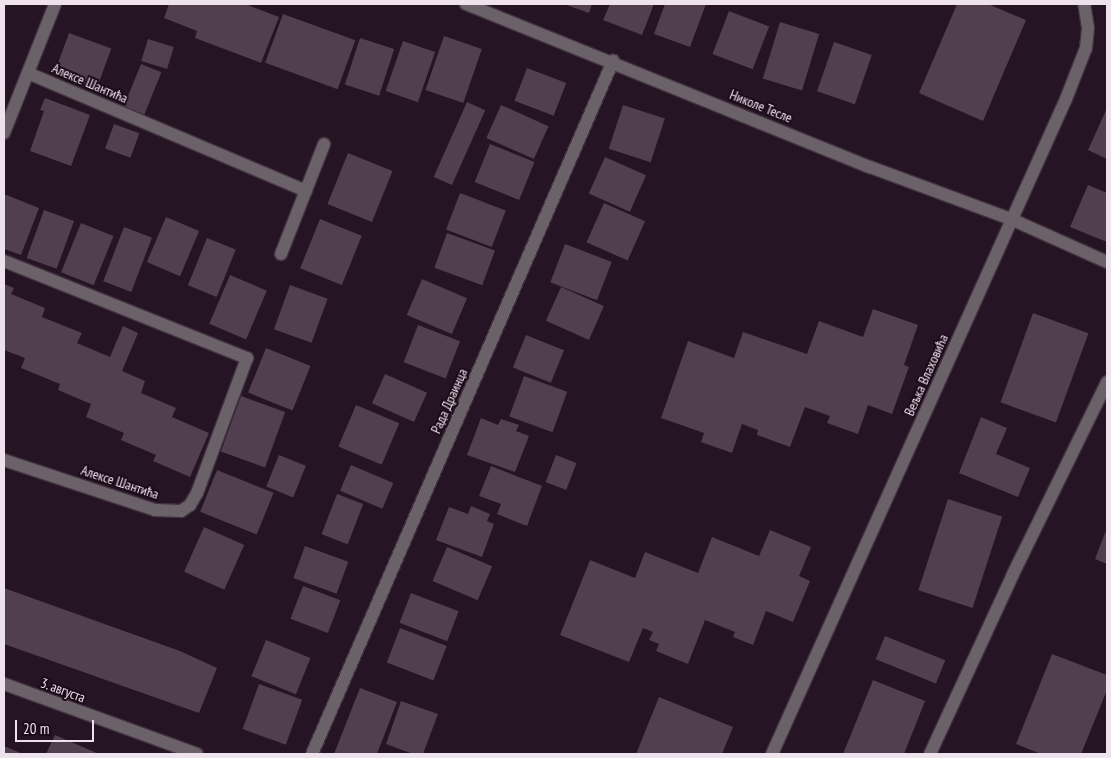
<!DOCTYPE html>
<html>
<head>
<meta charset="utf-8">
<style>
	body { margin:0 }
	#map { position:relative; width:1111px; height:758px; overflow:hidden; background:#251423; font-family:"PT Sans Narrow",sans-serif }
	div>[style] { position:absolute }
	.building>* { inset:0; background:#513e4f; transform-origin:0 0 }
	.roads { filter:drop-shadow(1px 0 #41313f) drop-shadow(-1px 0 #41313f) drop-shadow(0 1px #41313f) drop-shadow(0 -1px #41313f) }
	.minor>* { height:12px; margin:-6px; padding:0 6px; transform-origin:6px; border-radius:6px; background:#6a6169 }
	span { translate:-50% -50%; white-space:nowrap; text-align:center; line-height:1.15; -webkit-text-stroke:4px #1b0b1a; paint-order:stroke }
	.street-label { font-size:14px; color:#eee2ec }
	.frame { position:absolute; inset:0; border:5px solid #eee2ec; pointer-events:none }
	.scale { position:absolute; left:15px; top:720px; width:79px; height:22px; box-sizing:border-box; border:2px solid #eee2ec; border-top:0; padding-left:6px; font-size:15px; line-height:18px; white-space:nowrap; color:#eee2ec; -webkit-text-stroke:4px #1b0b1a; paint-order:stroke }
</style>
</head>
<body>
<div id="map">
	<div class="building">
		<i style="clip-path:polygon(169px 4px,245px 4px,279px 17px,261px 63px,195px 38px,197px 31px,164px 18px)"></i>
		<i style="clip-path:polygon(564px 4px,592px 4px,589px 13px)"></i>
		<i style="clip-path:polygon(610px 4px,654px 4px,642px 35px,603px 20px)"></i>
		<i style="clip-path:polygon(665px 4px,706px 4px,690px 47px,654px 34px)"></i>
		<i style="clip-path:polygon(957px 4px,988px 4px,1026px 20px,983px 121px,919px 93px)"></i>
		<i style="left:729px;top:11px;width:43px;height:46px;rotate:21deg"></i>
		<i style="left:283px;top:14px;width:77px;height:52px;rotate:20deg"></i>
		<i style="left:780px;top:22px;width:41px;height:59px;rotate:17deg"></i>
		<i style="left:69px;top:33px;width:45px;height:44px;rotate:20deg"></i>
		<i style="left:444px;top:36px;width:40px;height:57px;rotate:19deg"></i>
		<i style="left:360px;top:38px;width:36px;height:49px;rotate:18deg"></i>
		<i style="left:148px;top:39px;width:27px;height:23px;rotate:17deg"></i>
		<i style="left:403px;top:41px;width:34px;height:53px;rotate:19deg"></i>
		<i style="left:834px;top:42px;width:40px;height:52px;rotate:19deg"></i>
		<i style="left:141px;top:64px;width:22px;height:48px;rotate:22deg"></i>
		<i style="left:527px;top:68px;width:42px;height:35px;rotate:21deg"></i>
		<i style="clip-path:polygon(45px 98px,90px 115px,71px 166px,30px 151px,44px 111px,40px 110px)"></i>
		<i style="left:467px;top:102px;width:20px;height:82px;rotate:24deg"></i>
		<i style="left:501px;top:105px;width:52px;height:36px;rotate:24deg"></i>
		<i style="left:623px;top:105px;width:44px;height:46px;rotate:18deg"></i>
		<i style="clip-path:polygon(1107px 108px,1107px 159px,1088px 150px)"></i>
		<i style="left:114px;top:124px;width:27px;height:26px;rotate:20deg"></i>
		<i style="left:490px;top:144px;width:48px;height:41px;rotate:22deg"></i>
		<i style="left:348px;top:153px;width:48px;height:55px;rotate:22deg"></i>
		<i style="left:605px;top:157px;width:45px;height:40px;rotate:24deg"></i>
		<i style="clip-path:polygon(1088px 185px,1107px 193px,1107px 242px,1070px 227px)"></i>
		<i style="left:460px;top:193px;width:49px;height:39px;rotate:21deg"></i>
		<i style="clip-path:polygon(4px 194px,39px 208px,21px 255px,4px 249px)"></i>
		<i style="left:604px;top:203px;width:45px;height:43px;rotate:24deg"></i>
		<i style="left:44px;top:210px;width:32px;height:51px;rotate:20deg"></i>
		<i style="left:166px;top:217px;width:36px;height:49px;rotate:23deg"></i>
		<i style="left:320px;top:219px;width:45px;height:53px;rotate:22deg"></i>
		<i style="left:81px;top:223px;width:35px;height:53px;rotate:22deg"></i>
		<i style="left:124px;top:227px;width:30px;height:58px;rotate:21deg"></i>
		<i style="left:447px;top:233px;width:51px;height:37px;rotate:20deg"></i>
		<i style="left:207px;top:238px;width:31px;height:51px;rotate:22deg"></i>
		<i style="left:565px;top:244px;width:50px;height:41px;rotate:21deg"></i>
		<i style="left:230px;top:275px;width:40px;height:53px;rotate:23deg"></i>
		<i style="left:422px;top:279px;width:49px;height:39px;rotate:23deg"></i>
		<i style="clip-path:polygon(4px 284px,14px 288px,11px 294px,45px 308px,42px 317px,82px 333px,77px 343px,110px 357px,123px 326px,138px 333px,122px 371px,145px 381px,141px 393px,176px 408px,172px 417px,209px 433px,190px 477px,153px 461px,156px 455px,121px 440px,124px 433px,86px 417px,91px 404px,58px 390px,60px 384px,21px 368px,25px 358px,4px 350px)"></i>
		<i style="left:290px;top:285px;width:40px;height:47px;rotate:20deg"></i>
		<i style="left:561px;top:287px;width:47px;height:37px;rotate:24deg"></i>
		<i style="clip-path:polygon(873px 309px,918px 325px,904px 365px,909px 367px,892px 414px,868px 405px,858px 434px,827px 423px,830px 416px,805px 407px,790px 447px,757px 435px,758px 430px,742px 424px,732px 453px,701px 442px,704px 433px,661px 418px,688px 341px,734px 358px,743px 332px,807px 354px,819px 321px,863px 337px)"></i>
		<i style="left:1033px;top:313px;width:59px;height:95px;rotate:20deg"></i>
		<i style="left:418px;top:325px;width:45px;height:40px;rotate:21deg"></i>
		<i style="left:526px;top:335px;width:41px;height:35px;rotate:22deg"></i>
		<i style="left:266px;top:348px;width:48px;height:48px;rotate:22deg"></i>
		<i style="left:385px;top:374px;width:46px;height:32px;rotate:24deg"></i>
		<i style="left:524px;top:376px;width:46px;height:43px;rotate:20deg"></i>
		<i style="left:241px;top:396px;width:47px;height:59px;rotate:20deg"></i>
		<i style="left:356px;top:405px;width:47px;height:45px;rotate:23deg"></i>
		<i style="clip-path:polygon(981px 417px,1007px 428px,996px 454px,1030px 468px,1018px 497px,959px 473px)"></i>
		<i style="clip-path:polygon(481px 418px,498px 425px,501px 419px,519px 425px,516px 431px,529px 436px,515px 472px,467px 455px)"></i>
		<i style="left:279px;top:455px;width:29px;height:34px;rotate:22deg"></i>
		<i style="left:556px;top:455px;width:22px;height:29px;rotate:21deg"></i>
		<i style="left:351px;top:465px;width:46px;height:28px;rotate:23deg"></i>
		<i style="clip-path:polygon(491px 466px,542px 486px,527px 526px,497px 514px,501px 504px,479px 496px)"></i>
		<i style="left:217px;top:470px;width:61px;height:45px;rotate:22deg"></i>
		<i style="left:337px;top:494px;width:28px;height:43px;rotate:21deg"></i>
		<i style="left:948px;top:499px;width:57px;height:96px;rotate:18deg"></i>
		<i style="clip-path:polygon(471px 506px,490px 514px,487px 521px,494px 524px,482px 557px,436px 540px,449px 507px,468px 514px)"></i>
		<i style="left:204px;top:527px;width:44px;height:49px;rotate:24deg"></i>
		<i style="clip-path:polygon(1107px 528px,1107px 564px,1095px 559px)"></i>
		<i style="clip-path:polygon(770px 530px,811px 547px,799px 576px,810px 581px,793px 622px,766px 611px,753px 645px,733px 637px,735px 632px,705px 620px,688px 664px,656px 651px,659px 644px,649px 640px,653px 632px,643px 628px,629px 662px,560px 635px,590px 560px,635px 578px,645px 552px,698px 573px,712px 537px,759px 556px)"></i>
		<i style="left:305px;top:546px;width:46px;height:34px;rotate:20deg"></i>
		<i style="left:447px;top:547px;width:49px;height:37px;rotate:23deg"></i>
		<i style="left:303px;top:586px;width:40px;height:35px;rotate:21deg"></i>
		<i style="clip-path:polygon(4px 588px,180px 651px,217px 668px,199px 713px,4px 644px)"></i>
		<i style="left:411px;top:593px;width:51px;height:32px;rotate:21deg"></i>
		<i style="left:400px;top:628px;width:50px;height:37px;rotate:21deg"></i>
		<i style="left:885px;top:636px;width:65px;height:25px;rotate:22deg"></i>
		<i style="left:266px;top:640px;width:48px;height:39px;rotate:22deg"></i>
		<i style="clip-path:polygon(1052px 654px,1107px 675px,1107px 690px,1081px 754px,1041px 754px,1016px 744px)"></i>
		<i style="clip-path:polygon(873px 680px,925px 701px,904px 754px,843px 754px)"></i>
		<i style="left:259px;top:684px;width:46px;height:48px;rotate:20deg"></i>
		<i style="clip-path:polygon(360px 688px,397px 702px,377px 754px,334px 754px)"></i>
		<i style="clip-path:polygon(659px 697px,733px 727px,722px 754px,636px 754px)"></i>
		<i style="clip-path:polygon(401px 701px,438px 714px,423px 754px,413px 754px,386px 744px)"></i>
		<i style="clip-path:polygon(55px 735px,99px 754px,46px 754px)"></i>
		<i style="clip-path:polygon(4px 746px,11px 749px,23px 754px,4px 754px)"></i>
	</div>
	<div class="roads">
		<div class="minor">
			<i style="left:466px;top:4px;width:436px;rotate:22deg"></i>
			<i style="left:870px;top:167px;width:153px;rotate:20.3deg"></i>
			<i style="left:1013px;top:220px;width:103px;rotate:24.1deg"></i>
			<i style="left:28px;top:73px;width:302px;rotate:23deg"></i>
			<i style="left:4px;top:133px;width:139px;rotate:-68.4deg"></i>
			<i style="left:281px;top:254px;width:118px;rotate:-68.6deg"></i>
			<i style="left:4px;top:261px;width:262px;rotate:21.8deg"></i>
			<i style="left:247px;top:358px;width:144px;rotate:110.3deg"></i>
			<i style="left:197px;top:493px;width:14px;rotate:120deg"></i>
			<i style="left:190px;top:505px;width:11px;rotate:146deg"></i>
			<i style="left:181px;top:511px;width:26px;rotate:-178deg"></i>
			<i style="left:155px;top:510px;width:159px;rotate:-161.7deg"></i>
			<i style="left:4px;top:684px;width:205px;rotate:19.9deg"></i>
			<i style="left:312px;top:754px;width:756px;rotate:-66.52deg"></i>
			<i style="left:772px;top:754px;width:718px;rotate:-65.83deg"></i>
			<i style="left:1066px;top:99px;width:55px;rotate:-68.6deg"></i>
			<i style="left:1086px;top:48px;width:20px;rotate:-84deg"></i>
			<i style="left:1088px;top:28px;width:24px;rotate:-99deg"></i>
			<i style="left:930px;top:754px;width:198px;rotate:-65.2deg"></i>
			<i style="left:1013px;top:574px;width:214px;rotate:-63.9deg"></i>
		</div>
	</div>
	<div class="street-label">
		<span style="left:90px;top:83px;rotate:23deg">Алексе Шантића</span>
		<span style="left:761px;top:106px;rotate:22deg">Николе Тесле</span>
		<span style="left:926px;top:375px;rotate:-66deg">Вељка Влаховића</span>
		<span style="left:449px;top:401px;rotate:-66deg">Рада Драинца</span>
		<span style="left:120px;top:482px;rotate:18deg">Алексе Шантића</span>
		<span style="left:63px;top:690px;rotate:20deg">3. августа</span>
	</div>
	<div class="frame"></div>
	<div class="scale">20 m</div>
</div>
</body>
</html>
